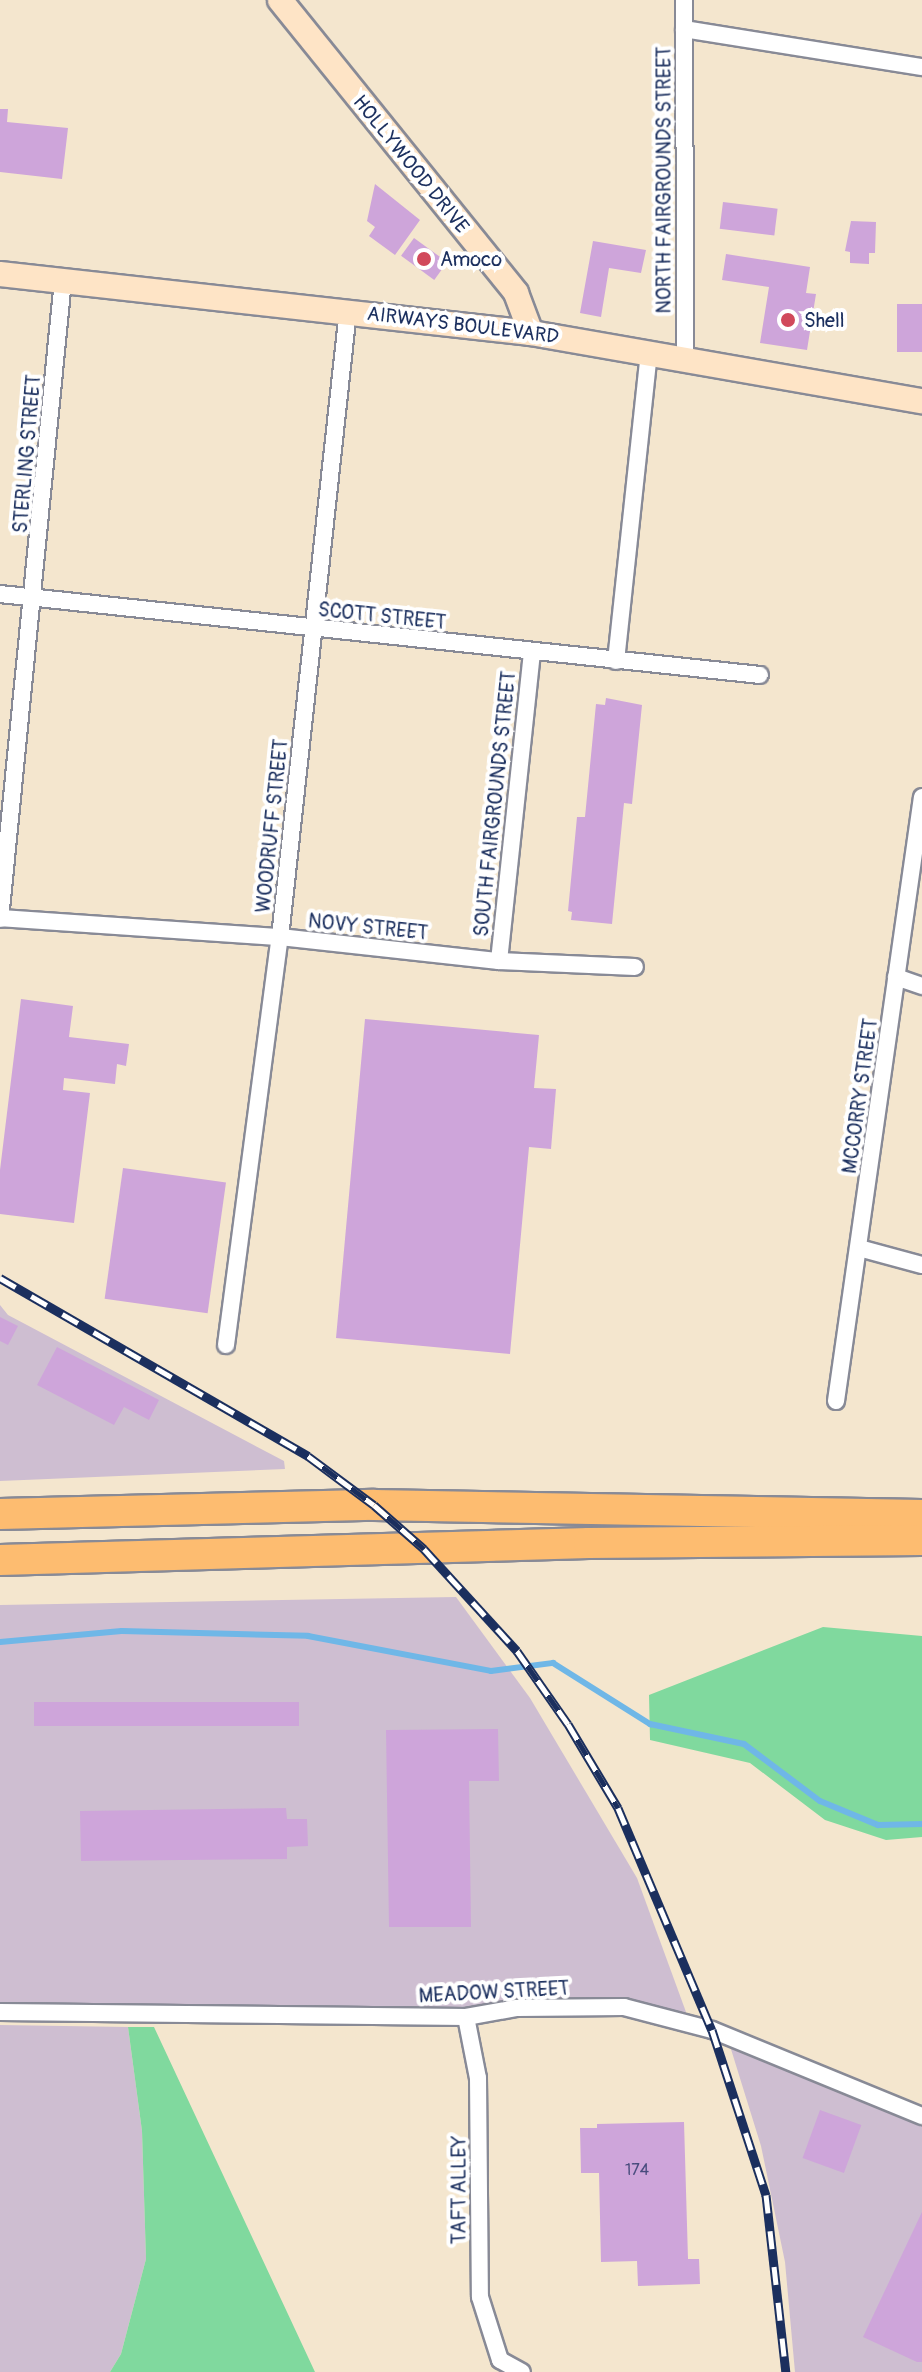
<!DOCTYPE html>
<html>
<head>
<meta charset="utf-8">
<style>
	body { margin:0 }
	#map { position:relative; width:922px; height:2372px; overflow:hidden; background:#f4e6ce; font-family:Pangolin,sans-serif }
	div>[style] { position:absolute }
	.industrial>* { inset:0; background:#cebed1 }
	.green>* { inset:0; background:#80d99e }
	.stream>* { height:6px; margin:-3px; padding:0 3px; transform-origin:3px; border-radius:3px; background:#6fb7e7 }
	.building>* { inset:0; background:#cea5da; transform-origin:0 0 }
	.roads { filter:drop-shadow(2px 0 #888a96) drop-shadow(-2px 0 #888a96) drop-shadow(0 2px #888a96) drop-shadow(0 -2px #888a96) }
	.street>* { height:16px; margin:-8px; padding:0 8px; transform-origin:8px; border-radius:8px; background:#fff }
	.secondary>* { height:24px; margin:-12px; padding:0 12px; transform-origin:12px; border-radius:12px; background:#fee4c6 }
	.highway>* { height:30px; margin:-15px; padding:0 15px; transform-origin:15px; border-radius:15px; background:#fdbc70 }
	.rail>* { height:9px; margin-top:-4.5px; transform-origin:0; background:repeating-linear-gradient(90deg,#fff 0 18px,#1b2f5e 0 36px); box-sizing:border-box; border-block:2px solid #1b2f5e }
	.dots>* { width:22px; height:22px; translate:-50% -50%; box-sizing:border-box; border:4px solid #fff; border-radius:50% }
	span { translate:-50% -50%; white-space:nowrap; text-align:center; line-height:1.15; -webkit-text-stroke:8px #fff; paint-order:stroke }
	.number-label { font-size:16px; color:#484c7d }
	.number-label span { -webkit-text-stroke-width:0 }
	.street-label { font-size:20px; color:#1b2f5e }
	.poi-label { font-size:20px; color:#1b2f5e }
	.left { translate:0 -50%; text-align:left }
</style>
</head>
<body>
<div id="map">
	<div class="industrial">
		<i style="clip-path:polygon(0 1305px,8px 1315px,284px 1461px,285px 1469px,0 1481px)"></i>
		<i style="clip-path:polygon(456px 1597px,530px 1698px,637px 1878px,686px 2012px,0 2004px,0 1605px)"></i>
		<i style="clip-path:polygon(0 2025px,128px 2027px,142px 2131px,146px 2259px,121px 2354px,110px 2372px,0 2372px)"></i>
		<i style="clip-path:polygon(730px 2046px,922px 2124px,922px 2372px,795px 2372px,785px 2262px,761px 2146px)"></i>
	</div>
	<div class="green">
		<i style="clip-path:polygon(823px 1627px,922px 1636px,922px 1837px,886px 1840px,825px 1820px,750px 1763px,650px 1740px,649px 1695px)"></i>
		<i style="clip-path:polygon(128px 2027px,154px 2027px,315px 2372px,110px 2372px,121px 2354px,146px 2259px,142px 2131px)"></i>
	</div>
	<div class="stream">
		<i style="left:0;top:1642px;width:122px;rotate:-5.2deg"></i>
		<i style="left:122px;top:1631px;width:186px;rotate:1.5deg"></i>
		<i style="left:308px;top:1636px;width:186px;rotate:10.8deg"></i>
		<i style="left:491px;top:1671px;width:63px;rotate:-7.4deg"></i>
		<i style="left:553px;top:1663px;width:115px;rotate:32.2deg"></i>
		<i style="left:650px;top:1724px;width:96px;rotate:12deg"></i>
		<i style="left:744px;top:1744px;width:95px;rotate:36.9deg"></i>
		<i style="left:820px;top:1801px;width:63px;rotate:22.5deg"></i>
		<i style="left:878px;top:1825px;width:44px;rotate:-1.3deg"></i>
	</div>
	<div class="building">
		<i style="clip-path:polygon(0 109px,8px 109px,7px 122px,68px 128px,62px 179px,0 172px)"></i>
		<i style="clip-path:polygon(375px 184px,420px 220px,395px 255px,369px 236px,375px 227px,367px 221px)"></i>
		<i style="left:723px;top:202px;width:55px;height:27px;rotate:7deg"></i>
		<i style="clip-path:polygon(851px 221px,876px 222px,875px 253px,869px 253px,869px 264px,850px 263px,850px 252px,845px 251px)"></i>
		<i style="left:414px;top:238px;width:41px;height:22px;rotate:36deg"></i>
		<i style="clip-path:polygon(593px 241px,646px 250px,641px 273px,609px 268px,601px 317px,580px 313px)"></i>
		<i style="clip-path:polygon(726px 254px,810px 267px,806px 293px,816px 294px,807px 350px,760px 343px,769px 287px,722px 280px)"></i>
		<i style="left:897px;top:304px;width:25px;height:48px"></i>
		<i style="clip-path:polygon(606px 698px,642px 705px,632px 804px,624px 803px,612px 924px,571px 920px,572px 912px,568px 911px,577px 817px,585px 817px,596px 704px,605px 705px)"></i>
		<i style="clip-path:polygon(21px 999px,73px 1006px,69px 1037px,129px 1044px,126px 1066px,117px 1064px,115px 1084px,64px 1078px,63px 1090px,90px 1093px,74px 1223px,0 1214px,0 1170px)"></i>
		<i style="clip-path:polygon(365px 1019px,539px 1035px,534px 1088px,556px 1089px,551px 1149px,529px 1147px,510px 1354px,336px 1338px)"></i>
		<i style="left:123px;top:1168px;width:104px;height:132px;rotate:8deg"></i>
		<i style="clip-path:polygon(0 1317px,18px 1326px,8px 1345px,0 1341px)"></i>
		<i style="clip-path:polygon(57px 1347px,159px 1400px,149px 1420px,124px 1407px,114px 1425px,37px 1385px)"></i>
		<i style="left:299px;top:1702px;width:24px;height:265px;rotate:90deg"></i>
		<i style="clip-path:polygon(498px 1729px,499px 1781px,469px 1781px,471px 1927px,389px 1927px,386px 1730px)"></i>
		<i style="clip-path:polygon(286px 1808px,287px 1819px,307px 1819px,308px 1846px,287px 1847px,287px 1859px,81px 1861px,80px 1811px)"></i>
		<i style="left:820px;top:2110px;width:44px;height:51px;rotate:20deg"></i>
		<i style="clip-path:polygon(684px 2122px,688px 2259px,699px 2259px,700px 2284px,638px 2286px,637px 2261px,601px 2262px,599px 2173px,581px 2173px,580px 2128px,597px 2128px,597px 2124px)"></i>
		<i style="clip-path:polygon(922px 2212px,922px 2362px,917px 2362px,863px 2337px)"></i>
	</div>
	<div class="roads">
		<div class="street">
			<i style="left:684px;top:0;width:359px;rotate:89.8deg"></i>
			<i style="left:684px;top:29px;width:241px;rotate:9.1deg"></i>
			<i style="left:0;top:594px;width:764px;rotate:6.08deg"></i>
			<i style="left:616px;top:661px;width:311px;rotate:-83.9deg"></i>
			<i style="left:0;top:918px;width:281px;rotate:3.9deg"></i>
			<i style="left:280px;top:937px;width:220px;rotate:6.3deg"></i>
			<i style="left:499px;top:961px;width:136px;rotate:2.5deg"></i>
			<i style="left:0;top:919px;width:642px;rotate:-84.37deg"></i>
			<i style="left:499px;top:961px;width:311px;rotate:-83.9deg"></i>
			<i style="left:896px;top:977px;width:28px;rotate:19deg"></i>
			<i style="left:859px;top:1248px;width:65px;rotate:15.1deg"></i>
			<i style="left:226px;top:1345px;width:412px;rotate:-82.5deg"></i>
			<i style="left:280px;top:937px;width:630px;rotate:-83.8deg"></i>
			<i style="left:836px;top:1401px;width:610px;rotate:-81.9deg"></i>
			<i style="left:0;top:2012px;width:466px;rotate:0.6deg"></i>
			<i style="left:466px;top:2017px;width:52px;rotate:-10deg"></i>
			<i style="left:517px;top:2008px;width:107px;rotate:-0.5deg"></i>
			<i style="left:624px;top:2007px;width:91px;rotate:14.6deg"></i>
			<i style="left:712px;top:2030px;width:227px;rotate:22.3deg"></i>
			<i style="left:466px;top:2017px;width:62px;rotate:78.9deg"></i>
			<i style="left:478px;top:2078px;width:219px;rotate:89.5deg"></i>
			<i style="left:480px;top:2297px;width:66px;rotate:72.4deg"></i>
			<i style="left:500px;top:2360px;width:25px;rotate:29deg"></i>
		</div>
		<div class="secondary">
			<i style="left:280px;top:0;width:376px;rotate:51.1deg"></i>
			<i style="left:516px;top:293px;width:43px;rotate:69.4deg"></i>
			<i style="left:0;top:274px;width:534px;rotate:6.34deg"></i>
			<i style="left:531px;top:333px;width:397px;rotate:9.9deg"></i>
		</div>
		<div class="highway">
			<i style="left:0;top:1514px;width:374px;rotate:-1.4deg"></i>
			<i style="left:374px;top:1505px;width:548px;rotate:1.05deg"></i>
			<i style="left:0;top:1560px;width:589px;rotate:-1.65deg"></i>
			<i style="left:589px;top:1543px;width:333px;rotate:-0.5deg"></i>
		</div>
	</div>
	<div class="rail">
		<i style="left:0;top:1278px;width:356px;rotate:30deg"></i>
		<i style="left:308px;top:1456px;width:82px;rotate:36.6deg"></i>
		<i style="left:374px;top:1505px;width:67px;rotate:41.3deg"></i>
		<i style="left:424px;top:1549px;width:138px;rotate:47.6deg"></i>
		<i style="left:517px;top:1651px;width:89px;rotate:55.1deg"></i>
		<i style="left:568px;top:1724px;width:98px;rotate:59.2deg"></i>
		<i style="left:618px;top:1808px;width:241px;rotate:67.1deg"></i>
		<i style="left:712px;top:2030px;width:174px;rotate:71.9deg"></i>
		<i style="left:766px;top:2195px;width:178px;rotate:83.6deg"></i>
	</div>
	<div class="dots">
		<i style="left:424px;top:259px;background:#d1495b"></i>
		<i style="left:788px;top:320px;background:#d1495b"></i>
	</div>
	<div class="number-label">
		<span style="left:637px;top:2170px">174</span>
	</div>
	<div class="street-label">
		<span style="left:411px;top:164px;rotate:51deg">HOLLYWOOD DRIVE</span>
		<span style="left:664px;top:180px;rotate:-90deg">NORTH FAIRGROUNDS STREET</span>
		<span style="left:463px;top:325px;rotate:7deg">AIRWAYS BOULEVARD</span>
		<span style="left:27px;top:454px;rotate:-85deg">STERLING STREET</span>
		<span style="left:382px;top:616px;rotate:6deg">SCOTT STREET</span>
		<span style="left:495px;top:804px;rotate:-84deg">SOUTH FAIRGROUNDS STREET</span>
		<span style="left:272px;top:826px;rotate:-84deg">WOODRUFF STREET</span>
		<span style="left:368px;top:927px;rotate:6deg">NOVY STREET</span>
		<span style="left:860px;top:1096px;rotate:-82deg">MCCORRY STREET</span>
		<span style="left:494px;top:1992px;rotate:-3deg">MEADOW STREET</span>
		<span style="left:459px;top:2190px;rotate:-90deg">TAFT ALLEY</span>
	</div>
	<div class="poi-label">
		<span class="left" style="left:440px;top:259px">Amoco</span>
		<span class="left" style="left:804px;top:320px">Shell</span>
	</div>
</div>
</body>
</html>
